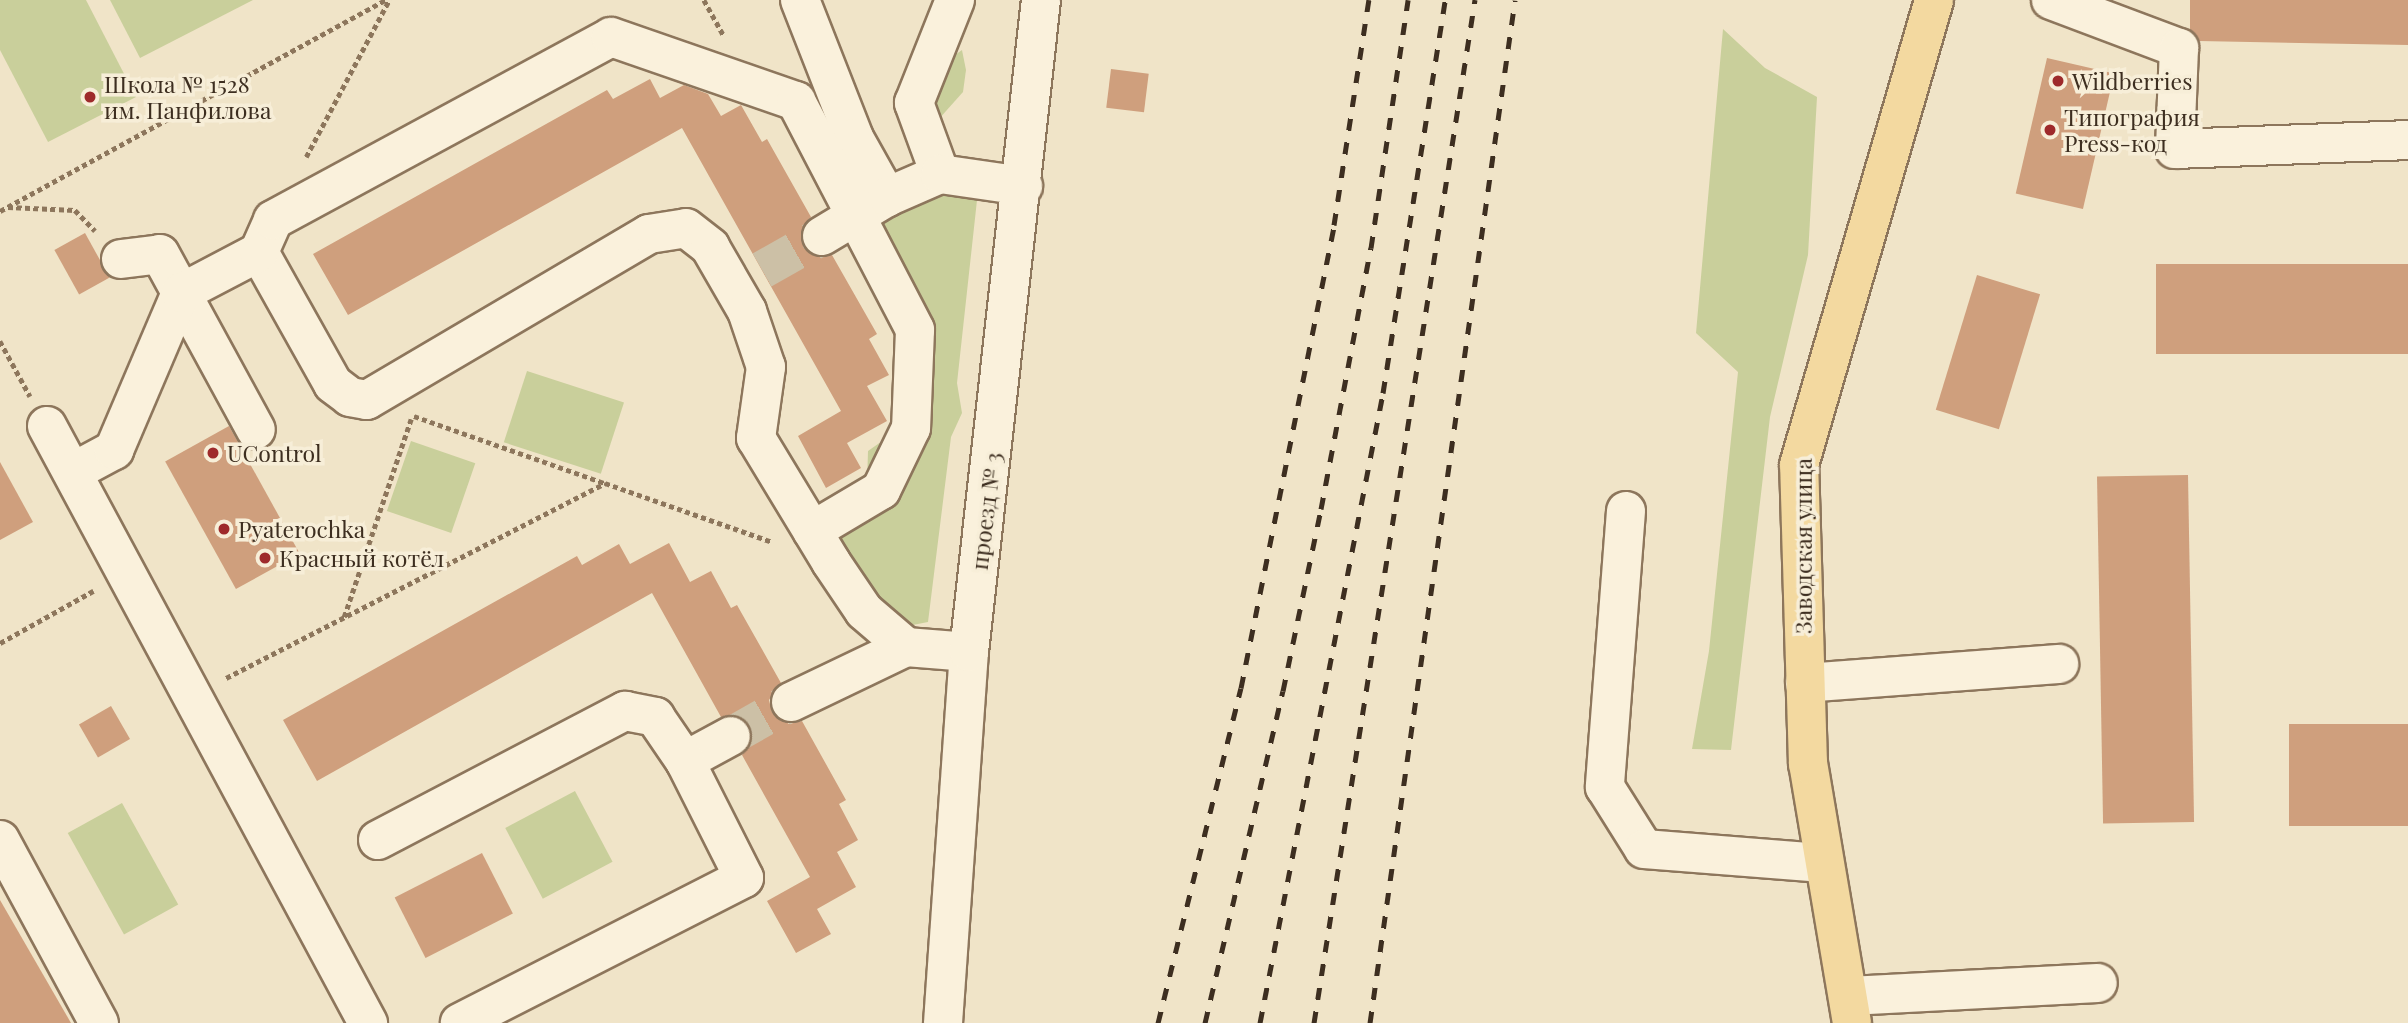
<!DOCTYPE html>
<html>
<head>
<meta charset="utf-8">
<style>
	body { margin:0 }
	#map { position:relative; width:2408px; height:1023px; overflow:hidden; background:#f0e4c8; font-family:"Playfair Display",serif }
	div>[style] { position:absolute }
	.green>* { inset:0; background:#c9cf9b; transform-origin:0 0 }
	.building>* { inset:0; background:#cf9f7d; transform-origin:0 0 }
	.minor-tunnel>* { height:38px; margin-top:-19px; transform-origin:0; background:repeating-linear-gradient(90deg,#ccc0a6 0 38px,transparent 0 57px) }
	.path>* { height:4.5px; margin-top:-2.25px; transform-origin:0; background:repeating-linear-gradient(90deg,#8d765c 0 5px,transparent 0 8.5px) }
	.roads { filter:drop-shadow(2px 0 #8d765c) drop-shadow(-2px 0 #8d765c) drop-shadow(0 2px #8d765c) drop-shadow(0 -2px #8d765c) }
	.minor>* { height:38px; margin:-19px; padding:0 19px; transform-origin:19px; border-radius:19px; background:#faf1dc }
	.major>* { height:38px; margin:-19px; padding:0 19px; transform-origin:19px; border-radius:19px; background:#f3d9a0 }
	.rail>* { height:5px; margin-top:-2.5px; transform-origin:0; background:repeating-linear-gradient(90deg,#3d2e20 0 12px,transparent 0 24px) }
	.dots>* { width:19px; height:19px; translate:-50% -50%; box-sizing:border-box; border:4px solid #f7eed8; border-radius:50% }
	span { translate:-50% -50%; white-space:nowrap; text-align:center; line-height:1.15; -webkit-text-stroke:7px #f7eed8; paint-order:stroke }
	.poi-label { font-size:23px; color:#3d2e20 }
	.left { translate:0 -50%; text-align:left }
	.street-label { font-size:23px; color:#3d2e20 }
</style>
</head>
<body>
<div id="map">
	<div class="green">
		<i style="clip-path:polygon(0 0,86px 0,136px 97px,48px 142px,0 50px)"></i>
		<i style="clip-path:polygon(110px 0,253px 0,140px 58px)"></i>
		<i style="clip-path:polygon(1723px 29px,1765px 68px,1817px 97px,1808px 255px,1770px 417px,1731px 750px,1692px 749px,1709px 651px,1738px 372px,1696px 333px)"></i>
		<i style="clip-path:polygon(962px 50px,966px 70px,963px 92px,938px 120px,926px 112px,938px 67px)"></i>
		<i style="clip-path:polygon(914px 185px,978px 191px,957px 383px,962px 413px,951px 437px,928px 622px,887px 630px,812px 531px,867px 485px,868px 451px,885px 439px,901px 413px,914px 358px,861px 229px)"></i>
		<i style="left:527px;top:371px;width:102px;height:75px;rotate:18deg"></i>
		<i style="left:411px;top:441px;width:68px;height:74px;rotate:19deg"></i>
		<i style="left:575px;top:791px;width:80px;height:79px;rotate:62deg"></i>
		<i style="left:122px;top:803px;width:116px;height:62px;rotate:61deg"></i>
	</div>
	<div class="building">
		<i style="clip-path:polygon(2190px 0,2408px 0,2408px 45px,2199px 41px,2190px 30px)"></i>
		<i style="left:2047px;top:58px;width:69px;height:139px;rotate:13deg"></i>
		<i style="left:1111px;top:69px;width:38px;height:39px;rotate:7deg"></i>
		<i style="clip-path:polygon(650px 79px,660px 98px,684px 85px,708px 94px,721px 116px,741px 105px,762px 142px,767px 139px,811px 217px,803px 226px,803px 247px,812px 255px,832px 255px,877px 334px,869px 339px,889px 375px,867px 386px,887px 421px,847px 443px,861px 468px,826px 488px,798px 436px,841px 411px,682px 128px,348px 315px,313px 254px,607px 90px,613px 99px)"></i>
		<i style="left:85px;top:233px;width:51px;height:35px;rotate:61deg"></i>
		<i style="left:2408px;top:264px;width:90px;height:252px;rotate:90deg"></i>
		<i style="left:1977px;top:275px;width:66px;height:141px;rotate:17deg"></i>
		<i style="left:229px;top:426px;width:146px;height:73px;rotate:61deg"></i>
		<i style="clip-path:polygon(0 462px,33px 522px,0 540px)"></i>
		<i style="left:2188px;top:475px;width:347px;height:91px;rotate:89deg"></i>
		<i style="clip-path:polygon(669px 543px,690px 582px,711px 571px,731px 608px,737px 605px,781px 683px,769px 700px,772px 712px,789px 724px,802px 721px,846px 800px,839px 804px,858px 840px,837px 852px,856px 887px,817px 909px,831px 934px,796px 953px,767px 901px,810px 877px,742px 755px,753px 737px,750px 726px,742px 717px,721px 717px,652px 593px,317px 781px,283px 720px,577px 556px,582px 565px,619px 544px,630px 564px)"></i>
		<i style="left:111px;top:706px;width:38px;height:37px;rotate:60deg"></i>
		<i style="left:2289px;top:724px;width:119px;height:102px"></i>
		<i style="left:482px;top:853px;width:68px;height:98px;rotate:63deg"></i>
		<i style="clip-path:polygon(0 900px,71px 1023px,0 1023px)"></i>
	</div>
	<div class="minor-tunnel">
		<i style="left:762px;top:270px;width:69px;rotate:-29.5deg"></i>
		<i style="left:731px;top:736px;width:69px;rotate:-29.5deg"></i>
	</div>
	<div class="path">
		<i style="left:704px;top:0;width:41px;rotate:60.9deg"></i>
		<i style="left:306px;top:157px;width:178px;rotate:-62.1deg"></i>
		<i style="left:8px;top:207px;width:67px;rotate:2.6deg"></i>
		<i style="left:75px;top:210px;width:29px;rotate:46deg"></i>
		<i style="left:0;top:211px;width:440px;rotate:-28.7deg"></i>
		<i style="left:0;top:341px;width:63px;rotate:61.4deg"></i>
		<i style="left:414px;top:416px;width:201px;rotate:19.4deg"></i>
		<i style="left:344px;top:617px;width:209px;rotate:-71.3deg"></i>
		<i style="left:0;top:643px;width:107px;rotate:-29.2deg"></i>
		<i style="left:226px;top:678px;width:426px;rotate:-27.2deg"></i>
		<i style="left:605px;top:483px;width:178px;rotate:19.4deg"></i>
	</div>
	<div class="roads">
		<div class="minor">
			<i style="left:800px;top:0;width:148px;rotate:68.6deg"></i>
			<i style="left:854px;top:138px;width:68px;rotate:60.8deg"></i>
			<i style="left:2051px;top:0;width:137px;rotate:20.6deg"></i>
			<i style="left:2179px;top:48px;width:101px;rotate:92.3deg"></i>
			<i style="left:2175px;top:149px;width:233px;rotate:-2.2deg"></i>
			<i style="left:940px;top:174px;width:76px;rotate:-110.1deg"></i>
			<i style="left:914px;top:103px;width:111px;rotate:-68.3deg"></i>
			<i style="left:822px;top:236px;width:76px;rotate:-31deg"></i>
			<i style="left:887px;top:197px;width:58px;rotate:-23.5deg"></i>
			<i style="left:940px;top:174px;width:84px;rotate:8.2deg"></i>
			<i style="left:259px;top:252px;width:151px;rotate:60.7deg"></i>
			<i style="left:333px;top:384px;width:21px;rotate:37deg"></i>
			<i style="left:350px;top:397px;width:17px;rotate:10deg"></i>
			<i style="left:367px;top:400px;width:327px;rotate:-30.5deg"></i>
			<i style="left:649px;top:234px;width:37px;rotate:-9deg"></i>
			<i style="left:686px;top:228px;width:31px;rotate:38deg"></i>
			<i style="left:710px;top:247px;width:74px;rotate:60deg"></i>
			<i style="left:747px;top:311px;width:59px;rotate:71.3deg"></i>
			<i style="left:766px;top:367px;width:72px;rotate:98deg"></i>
			<i style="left:756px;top:438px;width:145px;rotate:58.8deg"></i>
			<i style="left:831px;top:562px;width:59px;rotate:56deg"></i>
			<i style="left:864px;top:611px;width:55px;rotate:40.6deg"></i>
			<i style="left:906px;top:647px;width:63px;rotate:4.5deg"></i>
			<i style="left:121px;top:259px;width:39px;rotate:-7deg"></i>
			<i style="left:160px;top:254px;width:200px;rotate:61.4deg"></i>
			<i style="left:47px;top:426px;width:678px;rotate:61.73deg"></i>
			<i style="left:73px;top:472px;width:47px;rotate:-28.2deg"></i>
			<i style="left:114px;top:450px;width:171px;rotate:-66.9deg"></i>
			<i style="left:181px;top:293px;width:88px;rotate:-27.7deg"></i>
			<i style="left:259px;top:252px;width:35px;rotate:-66deg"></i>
			<i style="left:273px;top:220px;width:384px;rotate:-28.4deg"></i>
			<i style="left:611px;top:37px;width:196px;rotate:19.1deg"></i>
			<i style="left:796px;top:101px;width:258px;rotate:62.5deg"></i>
			<i style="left:915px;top:330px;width:98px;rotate:92.3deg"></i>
			<i style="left:911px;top:428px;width:69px;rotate:115.8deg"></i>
			<i style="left:881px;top:490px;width:80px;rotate:149.3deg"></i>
			<i style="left:1626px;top:511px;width:277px;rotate:94.4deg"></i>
			<i style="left:1605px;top:787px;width:73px;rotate:57.8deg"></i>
			<i style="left:1644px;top:849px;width:180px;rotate:4.5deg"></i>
			<i style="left:1805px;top:683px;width:255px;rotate:-4.3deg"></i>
			<i style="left:791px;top:702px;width:127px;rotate:-25.6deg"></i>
			<i style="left:685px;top:761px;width:52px;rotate:-28.5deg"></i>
			<i style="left:0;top:840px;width:208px;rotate:61.6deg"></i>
			<i style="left:378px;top:840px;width:279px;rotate:-27.6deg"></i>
			<i style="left:625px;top:711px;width:31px;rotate:11deg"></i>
			<i style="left:655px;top:717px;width:53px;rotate:55.7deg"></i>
			<i style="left:685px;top:761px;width:131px;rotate:63.2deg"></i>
			<i style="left:744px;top:878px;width:319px;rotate:153deg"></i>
			<i style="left:1849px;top:996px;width:249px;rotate:-3deg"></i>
			<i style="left:943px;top:1023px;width:372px;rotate:-86deg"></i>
			<i style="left:969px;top:652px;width:656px;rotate:-83.7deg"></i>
		</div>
		<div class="major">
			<i style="left:1852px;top:1023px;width:263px;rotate:-99.6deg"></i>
			<i style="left:1808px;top:764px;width:299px;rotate:-91.7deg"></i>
			<i style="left:1799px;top:465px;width:484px;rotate:-73.8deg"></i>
		</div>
	</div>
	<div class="rail">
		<i style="left:1158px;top:1023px;width:345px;rotate:-76.1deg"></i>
		<i style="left:1241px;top:688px;width:472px;rotate:-78.6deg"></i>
		<i style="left:1334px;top:225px;width:228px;rotate:-81.2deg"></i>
		<i style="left:1205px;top:1023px;width:341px;rotate:-76.8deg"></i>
		<i style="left:1283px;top:691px;width:186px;rotate:-78.2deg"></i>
		<i style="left:1321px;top:509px;width:266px;rotate:-79.2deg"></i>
		<i style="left:1371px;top:248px;width:251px;rotate:-81.5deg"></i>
		<i style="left:1260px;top:1023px;width:642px;rotate:-78.95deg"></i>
		<i style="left:1383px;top:393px;width:398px;rotate:-81deg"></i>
		<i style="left:1314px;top:1023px;width:1036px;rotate:-81.06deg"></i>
		<i style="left:1370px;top:1023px;width:1033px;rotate:-81.93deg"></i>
	</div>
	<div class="dots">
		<i style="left:2058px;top:81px;background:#9e2a2b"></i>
		<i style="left:90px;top:97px;background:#9e2a2b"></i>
		<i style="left:2050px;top:130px;background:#9e2a2b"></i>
		<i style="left:213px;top:453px;background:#9e2a2b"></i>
		<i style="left:224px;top:529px;background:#9e2a2b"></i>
		<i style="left:265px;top:558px;background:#9e2a2b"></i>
	</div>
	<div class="poi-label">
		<span class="left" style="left:2072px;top:81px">Wildberries</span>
		<span class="left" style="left:104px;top:97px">Школа № 1528<br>им. Панфилова</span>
		<span class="left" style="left:2064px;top:130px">Типография<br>Press-код</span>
		<span class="left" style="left:227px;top:453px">UControl</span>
		<span class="left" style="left:238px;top:529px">Pyaterochka</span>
		<span class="left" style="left:279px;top:558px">Красный котёл</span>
	</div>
	<div class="street-label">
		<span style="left:986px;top:511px;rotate:-83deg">проезд № 3</span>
		<span style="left:1803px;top:546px;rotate:-90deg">Заводская улица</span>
	</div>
</div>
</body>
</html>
